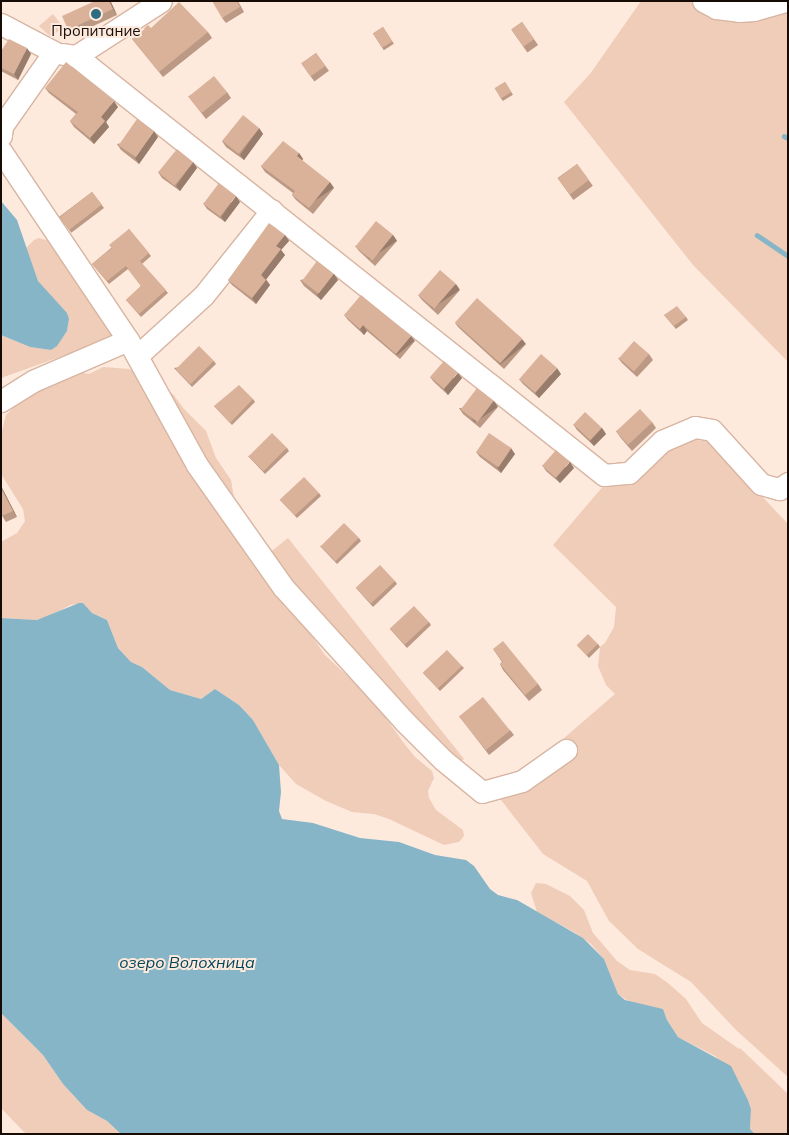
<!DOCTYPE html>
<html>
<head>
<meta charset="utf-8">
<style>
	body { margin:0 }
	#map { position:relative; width:789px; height:1135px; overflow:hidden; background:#fee9dd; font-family:Mulish,sans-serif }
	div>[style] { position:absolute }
	.green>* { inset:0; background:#efcdb9 }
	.water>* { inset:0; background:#86b5c8 }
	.stream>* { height:4.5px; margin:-2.25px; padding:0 2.25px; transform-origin:2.25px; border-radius:2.25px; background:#86b5c8 }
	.roads { filter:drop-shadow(1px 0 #d7b5a2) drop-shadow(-1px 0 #d7b5a2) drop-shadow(0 1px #d7b5a2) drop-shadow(0 -1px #d7b5a2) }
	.minor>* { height:21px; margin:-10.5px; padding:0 10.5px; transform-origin:10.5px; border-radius:10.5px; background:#fff }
	.wall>* { inset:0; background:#bb9984; transform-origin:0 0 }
	.shaded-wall>* { inset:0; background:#997d6c; transform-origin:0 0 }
	.building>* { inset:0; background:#dab29a; transform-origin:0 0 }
	.dots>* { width:14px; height:14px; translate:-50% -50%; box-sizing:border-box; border:2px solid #fee9dd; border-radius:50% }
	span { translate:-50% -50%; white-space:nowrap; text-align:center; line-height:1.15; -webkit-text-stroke:4px #fee9dd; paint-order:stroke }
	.poi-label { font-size:15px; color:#160b05 }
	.water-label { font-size:16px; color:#004659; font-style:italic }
	.frame { position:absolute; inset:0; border:2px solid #160b05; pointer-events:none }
</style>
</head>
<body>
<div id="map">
	<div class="green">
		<i style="clip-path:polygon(641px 1px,788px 1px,788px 362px,693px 265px,564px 102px,590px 74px)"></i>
		<i style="clip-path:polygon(53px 14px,63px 27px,51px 37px,39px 26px)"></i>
		<i style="clip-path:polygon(39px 238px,53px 242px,83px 292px,103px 307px,113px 338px,1px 378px,1px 335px,30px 347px,51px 350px,67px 331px,69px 319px,38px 281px,26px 248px,34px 240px)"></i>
		<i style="clip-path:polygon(103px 367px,129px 369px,173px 394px,184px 409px,206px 431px,216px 458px,231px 480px,234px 498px,257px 530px,283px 597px,284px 606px,309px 632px,325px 655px,374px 701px,403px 742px,415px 757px,432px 771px,434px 778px,428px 791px,429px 798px,436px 810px,463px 830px,464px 836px,459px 842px,444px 845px,389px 819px,374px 814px,352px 812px,326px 801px,296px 784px,279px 765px,253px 720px,239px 705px,215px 689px,201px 699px,170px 690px,142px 667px,131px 662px,118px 648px,107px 620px,92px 613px,83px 603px,70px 605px,51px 616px,37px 620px,1px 618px,1px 542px,17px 533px,25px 521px,23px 509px,1px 474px,1px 435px,6px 415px,18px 403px,45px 386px,78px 372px,89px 374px)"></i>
		<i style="clip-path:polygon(691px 439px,711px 442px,788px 524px,788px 1077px,736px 1030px,691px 982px,638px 949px,609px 921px,587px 881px,543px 854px,498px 796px,527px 784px,576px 751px,563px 739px,615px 694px,606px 685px,598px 666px,600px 647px,605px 643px,614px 627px,616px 607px,553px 545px,605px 484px,665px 447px)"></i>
		<i style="clip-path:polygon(288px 538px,464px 759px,458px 764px,268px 554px)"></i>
		<i style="clip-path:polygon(536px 883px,546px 884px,570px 896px,584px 910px,593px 933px,617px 961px,630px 970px,655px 974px,668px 983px,686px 999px,702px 1023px,739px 1049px,740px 1048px,788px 1094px,788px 1134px,755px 1134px,750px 1129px,751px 1109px,748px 1100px,738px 1080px,715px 1056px,678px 1037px,667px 1020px,663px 1009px,633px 1004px,618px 994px,604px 959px,591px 944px,574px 932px,537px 912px,531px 893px)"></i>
		<i style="clip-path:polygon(1px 1013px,43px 1055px,63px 1084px,87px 1110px,107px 1121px,121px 1134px,26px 1134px,1px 1108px)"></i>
	</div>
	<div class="water">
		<i style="clip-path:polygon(1px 201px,17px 220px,38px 281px,67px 313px,69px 319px,67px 331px,57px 346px,51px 350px,30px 347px,1px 335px)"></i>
		<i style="clip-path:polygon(79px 603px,83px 603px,92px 613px,107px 620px,118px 648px,131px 662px,142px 667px,170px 690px,201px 699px,215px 689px,239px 705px,253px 720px,279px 765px,281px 792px,279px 811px,282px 819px,313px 823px,360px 838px,399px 842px,435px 855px,466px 860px,474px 866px,490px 889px,498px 895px,517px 900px,583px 938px,604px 959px,618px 994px,625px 1000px,663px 1009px,667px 1020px,678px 1037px,731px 1066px,748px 1100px,751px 1109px,750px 1129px,755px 1134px,121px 1134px,107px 1121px,87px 1110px,63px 1084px,43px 1055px,1px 1013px,1px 618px,37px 620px)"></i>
	</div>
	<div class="stream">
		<i style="left:784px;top:136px;width:4px;rotate:27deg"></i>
		<i style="left:757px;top:235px;width:37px;rotate:34deg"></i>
	</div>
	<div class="roads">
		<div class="minor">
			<i style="left:703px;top:1px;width:15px;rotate:28deg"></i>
			<i style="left:716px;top:8px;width:23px;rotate:7deg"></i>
			<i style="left:739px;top:11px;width:15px;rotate:-4deg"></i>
			<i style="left:754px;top:10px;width:33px;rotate:-16deg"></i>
			<i style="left:1px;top:24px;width:60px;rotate:27.8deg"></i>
			<i style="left:54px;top:52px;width:90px;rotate:125.1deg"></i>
			<i style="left:2px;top:126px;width:10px;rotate:96deg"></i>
			<i style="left:63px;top:54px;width:13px;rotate:9deg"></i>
			<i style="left:76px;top:56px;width:101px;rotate:-32.9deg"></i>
			<i style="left:76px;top:56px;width:674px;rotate:38.43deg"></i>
			<i style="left:604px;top:475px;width:25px;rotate:-5deg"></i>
			<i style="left:629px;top:473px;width:46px;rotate:-44.1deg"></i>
			<i style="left:662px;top:441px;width:36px;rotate:-23deg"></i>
			<i style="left:695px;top:427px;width:17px;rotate:10deg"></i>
			<i style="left:712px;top:430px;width:73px;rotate:47.8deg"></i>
			<i style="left:761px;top:484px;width:19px;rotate:16deg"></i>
			<i style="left:779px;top:489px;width:11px;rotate:-34deg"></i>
			<i style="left:1px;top:151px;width:228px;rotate:56.1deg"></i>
			<i style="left:128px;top:340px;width:103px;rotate:156.7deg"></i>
			<i style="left:33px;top:381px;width:38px;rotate:148deg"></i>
			<i style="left:128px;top:340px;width:143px;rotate:61.1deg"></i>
			<i style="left:197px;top:465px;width:149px;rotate:54.8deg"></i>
			<i style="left:283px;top:587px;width:181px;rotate:47.9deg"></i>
			<i style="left:404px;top:721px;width:55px;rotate:45deg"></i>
			<i style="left:443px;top:760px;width:50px;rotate:39.4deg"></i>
			<i style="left:482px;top:792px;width:41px;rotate:-15.4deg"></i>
			<i style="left:522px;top:781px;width:54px;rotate:-35.2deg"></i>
			<i style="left:137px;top:356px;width:89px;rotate:-42.3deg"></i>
			<i style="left:203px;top:296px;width:110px;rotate:-51.3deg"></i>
		</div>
	</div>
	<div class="wall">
		<i style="clip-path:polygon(110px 1px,117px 15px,72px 36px,68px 30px)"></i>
		<i style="clip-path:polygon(238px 1px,244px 12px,226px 23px,222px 18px)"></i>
		<i style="left:522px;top:22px;width:28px;height:13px;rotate:55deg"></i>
		<i style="left:383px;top:27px;width:20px;height:12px;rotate:57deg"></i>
		<i style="clip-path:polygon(151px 28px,208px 32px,212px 38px,163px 77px,132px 39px)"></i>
		<i style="clip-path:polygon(1px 51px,31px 54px,18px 80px,1px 71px)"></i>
		<i style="left:316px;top:53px;width:22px;height:18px;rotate:54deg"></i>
		<i style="left:505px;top:82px;width:15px;height:12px;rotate:58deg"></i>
		<i style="clip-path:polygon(45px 88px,118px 107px,106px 122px,109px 127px,94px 144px,74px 127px,70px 121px,76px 114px,49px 93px)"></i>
		<i style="clip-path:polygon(227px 92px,231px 98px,206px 119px,188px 96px)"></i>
		<i style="clip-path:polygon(259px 128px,263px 134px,244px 160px,226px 147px,222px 141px)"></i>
		<i style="clip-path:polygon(158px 137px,139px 164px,121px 150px,117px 144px)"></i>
		<i style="clip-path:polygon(299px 153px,303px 159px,302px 161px,334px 188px,313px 214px,296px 200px,292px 195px,293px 193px,265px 172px,261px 166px)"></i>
		<i style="clip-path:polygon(193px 162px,197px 168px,180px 191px,162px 178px,158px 172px)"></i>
		<i style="left:577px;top:164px;width:27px;height:24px;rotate:54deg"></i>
		<i style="left:92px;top:192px;width:20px;height:41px;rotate:53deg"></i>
		<i style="clip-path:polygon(240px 202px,225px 222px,207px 209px,203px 203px)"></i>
		<i style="clip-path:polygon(129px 229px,151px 256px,142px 264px,168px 293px,141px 317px,126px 300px,141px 286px,128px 269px,109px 284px,92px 264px,111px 248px)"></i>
		<i style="clip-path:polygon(285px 235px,289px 241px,281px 250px,285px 255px,266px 279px,270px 285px,256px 304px,232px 285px,228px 280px)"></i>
		<i style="clip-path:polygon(393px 235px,397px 241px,375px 266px,359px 251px,355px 246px)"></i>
		<i style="clip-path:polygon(334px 274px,338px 280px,321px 300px,304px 286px,300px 280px)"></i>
		<i style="clip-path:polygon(460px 290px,438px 315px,422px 300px,418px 295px)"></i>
		<i style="clip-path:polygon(344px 315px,415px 341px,400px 359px,367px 331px,364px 335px,348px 320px)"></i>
		<i style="clip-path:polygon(664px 315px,686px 317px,688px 320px,676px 329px)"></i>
		<i style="clip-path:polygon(455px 323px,526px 344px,504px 369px,459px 328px)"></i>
		<i style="clip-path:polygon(649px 354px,653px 360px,637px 377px,622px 363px,618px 358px)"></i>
		<i style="clip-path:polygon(214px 361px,216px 364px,192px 387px,174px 368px)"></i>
		<i style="clip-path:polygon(561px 374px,539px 398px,523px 384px,519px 379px)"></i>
		<i style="clip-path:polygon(430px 377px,462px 378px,448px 395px,434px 382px)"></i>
		<i style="clip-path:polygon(253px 399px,255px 402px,232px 425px,214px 406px)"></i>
		<i style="clip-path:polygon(498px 407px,480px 428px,463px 414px,459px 408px)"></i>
		<i style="clip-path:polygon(652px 422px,656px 428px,632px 451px,620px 437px,616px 431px)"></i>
		<i style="clip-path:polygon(573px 424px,602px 428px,606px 434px,594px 446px,577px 430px)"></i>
		<i style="clip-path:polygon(287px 448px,289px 451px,265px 474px,248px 456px)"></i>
		<i style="clip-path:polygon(476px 452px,515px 454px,501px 473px,480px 457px)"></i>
		<i style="clip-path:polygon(542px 465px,574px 468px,560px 483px,546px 471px)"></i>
		<i style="clip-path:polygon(1px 486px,17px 517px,6px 522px,1px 514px)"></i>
		<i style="clip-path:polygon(319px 493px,321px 496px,297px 518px,280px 500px)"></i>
		<i style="clip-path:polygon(359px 538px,361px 541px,337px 564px,320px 546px)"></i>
		<i style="clip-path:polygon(395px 581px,397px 584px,373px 607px,356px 588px)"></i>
		<i style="clip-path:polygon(429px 622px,431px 625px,407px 648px,390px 629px)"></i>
		<i style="clip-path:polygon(598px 644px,600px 647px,589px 658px,577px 645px)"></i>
		<i style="clip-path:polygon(493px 649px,538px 684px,542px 690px,529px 701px,503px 670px,500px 664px,502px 662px)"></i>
		<i style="clip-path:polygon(462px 666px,464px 668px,440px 691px,423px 673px)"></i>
		<i style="clip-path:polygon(459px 716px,510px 730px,514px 735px,489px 755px)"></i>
	</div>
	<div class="shaded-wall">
		<i style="clip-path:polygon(109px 1px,111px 2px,117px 15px,113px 9px)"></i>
		<i style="clip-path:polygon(27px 48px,31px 54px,18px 80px,14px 74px)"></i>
		<i style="clip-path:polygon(114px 101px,118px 107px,106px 122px,109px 127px,94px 144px,90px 138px,101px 117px)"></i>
		<i style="clip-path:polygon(259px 128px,263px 134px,244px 160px,240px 155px)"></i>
		<i style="clip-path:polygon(154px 131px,158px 137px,139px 164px,135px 158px)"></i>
		<i style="clip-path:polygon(299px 153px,303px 159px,301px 162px,297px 156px)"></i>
		<i style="clip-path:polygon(193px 162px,197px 168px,180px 191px,176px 186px)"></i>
		<i style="left:330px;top:182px;width:7px;height:33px;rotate:56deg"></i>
		<i style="clip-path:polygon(236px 196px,240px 202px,225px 222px,221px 217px)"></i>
		<i style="clip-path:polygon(285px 235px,289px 241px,281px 250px,285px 255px,265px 281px,261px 275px,276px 246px)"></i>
		<i style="left:393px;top:235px;width:7px;height:33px;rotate:56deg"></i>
		<i style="clip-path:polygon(334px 274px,338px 280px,321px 300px,317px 295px)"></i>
		<i style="clip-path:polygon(266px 280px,270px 285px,256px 304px,252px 298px)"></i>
		<i style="left:456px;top:284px;width:7px;height:33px;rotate:56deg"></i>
		<i style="clip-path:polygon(363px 325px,367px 331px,364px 335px,360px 329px)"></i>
		<i style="left:411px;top:336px;width:6px;height:23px;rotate:51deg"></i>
		<i style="left:522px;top:339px;width:6px;height:33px;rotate:51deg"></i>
		<i style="clip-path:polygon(557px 368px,561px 374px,539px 398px,535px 393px)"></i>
		<i style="clip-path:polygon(458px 373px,462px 378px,448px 395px,444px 389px)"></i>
		<i style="left:494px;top:401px;width:7px;height:28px;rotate:56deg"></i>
		<i style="clip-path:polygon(602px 428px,606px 434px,594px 446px,590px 441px)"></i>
		<i style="clip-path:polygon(511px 448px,515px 454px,501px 473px,497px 467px)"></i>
		<i style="clip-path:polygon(570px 462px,574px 468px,560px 483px,556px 478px)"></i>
		<i style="clip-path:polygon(1px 486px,17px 517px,13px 511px,1px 488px)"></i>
	</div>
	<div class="building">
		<i style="clip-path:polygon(95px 1px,109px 1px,113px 9px,68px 30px,62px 16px)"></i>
		<i style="clip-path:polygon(212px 1px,237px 1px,240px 7px,222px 18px)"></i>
		<i style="clip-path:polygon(179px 2px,208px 32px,159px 72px,132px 39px,148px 25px,151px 28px)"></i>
		<i style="left:522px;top:22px;width:21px;height:13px;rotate:55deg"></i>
		<i style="left:383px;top:27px;width:17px;height:12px;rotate:57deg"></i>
		<i style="clip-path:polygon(9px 39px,27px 48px,14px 74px,1px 68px,1px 51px)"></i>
		<i style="left:316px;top:53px;width:16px;height:18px;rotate:55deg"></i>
		<i style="clip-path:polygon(66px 62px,114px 101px,101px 117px,105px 121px,90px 138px,70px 121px,78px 112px,45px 88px)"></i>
		<i style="left:214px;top:76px;width:21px;height:33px;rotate:51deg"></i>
		<i style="left:505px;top:82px;width:12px;height:12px;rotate:59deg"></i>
		<i style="left:243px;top:115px;width:21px;height:33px;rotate:39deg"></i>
		<i style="left:137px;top:119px;width:21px;height:32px;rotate:35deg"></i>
		<i style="clip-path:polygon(283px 141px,299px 153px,297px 156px,330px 182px,309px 208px,292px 195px,295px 191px,261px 166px)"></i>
		<i style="left:177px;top:149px;width:21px;height:30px;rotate:39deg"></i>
		<i style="left:577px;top:164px;width:20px;height:24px;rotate:53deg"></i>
		<i style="left:219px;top:183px;width:21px;height:26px;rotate:37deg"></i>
		<i style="left:92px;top:192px;width:16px;height:41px;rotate:52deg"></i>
		<i style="left:376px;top:221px;width:22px;height:33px;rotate:39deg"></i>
		<i style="clip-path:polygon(269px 223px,285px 235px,276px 246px,281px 249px,261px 275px,266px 280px,252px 298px,228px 280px)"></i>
		<i style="clip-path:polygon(129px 229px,149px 253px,140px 261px,166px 290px,139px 314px,126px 300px,141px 286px,126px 266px,107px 281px,92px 264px,112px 248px,109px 245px)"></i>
		<i style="left:317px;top:261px;width:21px;height:25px;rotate:37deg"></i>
		<i style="left:440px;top:270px;width:21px;height:33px;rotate:41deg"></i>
		<i style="clip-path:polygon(361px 295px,411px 336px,396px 354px,363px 325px,360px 329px,344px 315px)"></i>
		<i style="left:477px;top:298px;width:61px;height:33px;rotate:42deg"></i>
		<i style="clip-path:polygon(677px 306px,686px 317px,674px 326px,664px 315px)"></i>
		<i style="left:634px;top:341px;width:20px;height:23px;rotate:41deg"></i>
		<i style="left:199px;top:346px;width:21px;height:33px;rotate:45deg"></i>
		<i style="left:541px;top:354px;width:21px;height:33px;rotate:41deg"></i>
		<i style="left:444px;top:361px;width:18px;height:21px;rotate:41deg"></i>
		<i style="clip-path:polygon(239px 385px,253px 399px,230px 423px,214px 406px)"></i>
		<i style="left:477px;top:388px;width:21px;height:27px;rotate:37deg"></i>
		<i style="left:640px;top:409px;width:18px;height:33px;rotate:47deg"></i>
		<i style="left:585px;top:412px;width:23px;height:17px;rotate:43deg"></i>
		<i style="left:272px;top:433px;width:21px;height:33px;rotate:45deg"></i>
		<i style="left:489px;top:433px;width:27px;height:23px;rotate:34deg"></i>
		<i style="left:556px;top:450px;width:18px;height:21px;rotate:41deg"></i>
		<i style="left:304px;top:477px;width:22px;height:33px;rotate:47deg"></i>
		<i style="clip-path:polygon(1px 488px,13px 511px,2px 516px,1px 514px)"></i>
		<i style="left:344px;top:523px;width:21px;height:33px;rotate:45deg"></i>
		<i style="left:380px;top:565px;width:22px;height:33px;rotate:47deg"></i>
		<i style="left:414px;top:606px;width:22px;height:33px;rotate:47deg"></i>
		<i style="left:588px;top:634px;width:14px;height:16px;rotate:45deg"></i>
		<i style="clip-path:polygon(503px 641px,538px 684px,525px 695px,500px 664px,503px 662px,493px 649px)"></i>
		<i style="left:447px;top:650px;width:22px;height:33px;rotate:47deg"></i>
		<i style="left:483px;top:697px;width:43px;height:31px;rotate:51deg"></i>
	</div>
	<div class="dots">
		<i style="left:96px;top:14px;background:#2e6c82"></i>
	</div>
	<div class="poi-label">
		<span style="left:96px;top:31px">Пропитание</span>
	</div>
	<div class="water-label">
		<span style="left:187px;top:962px">озеро Волохница</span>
	</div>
	<div class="frame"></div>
</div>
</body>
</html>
